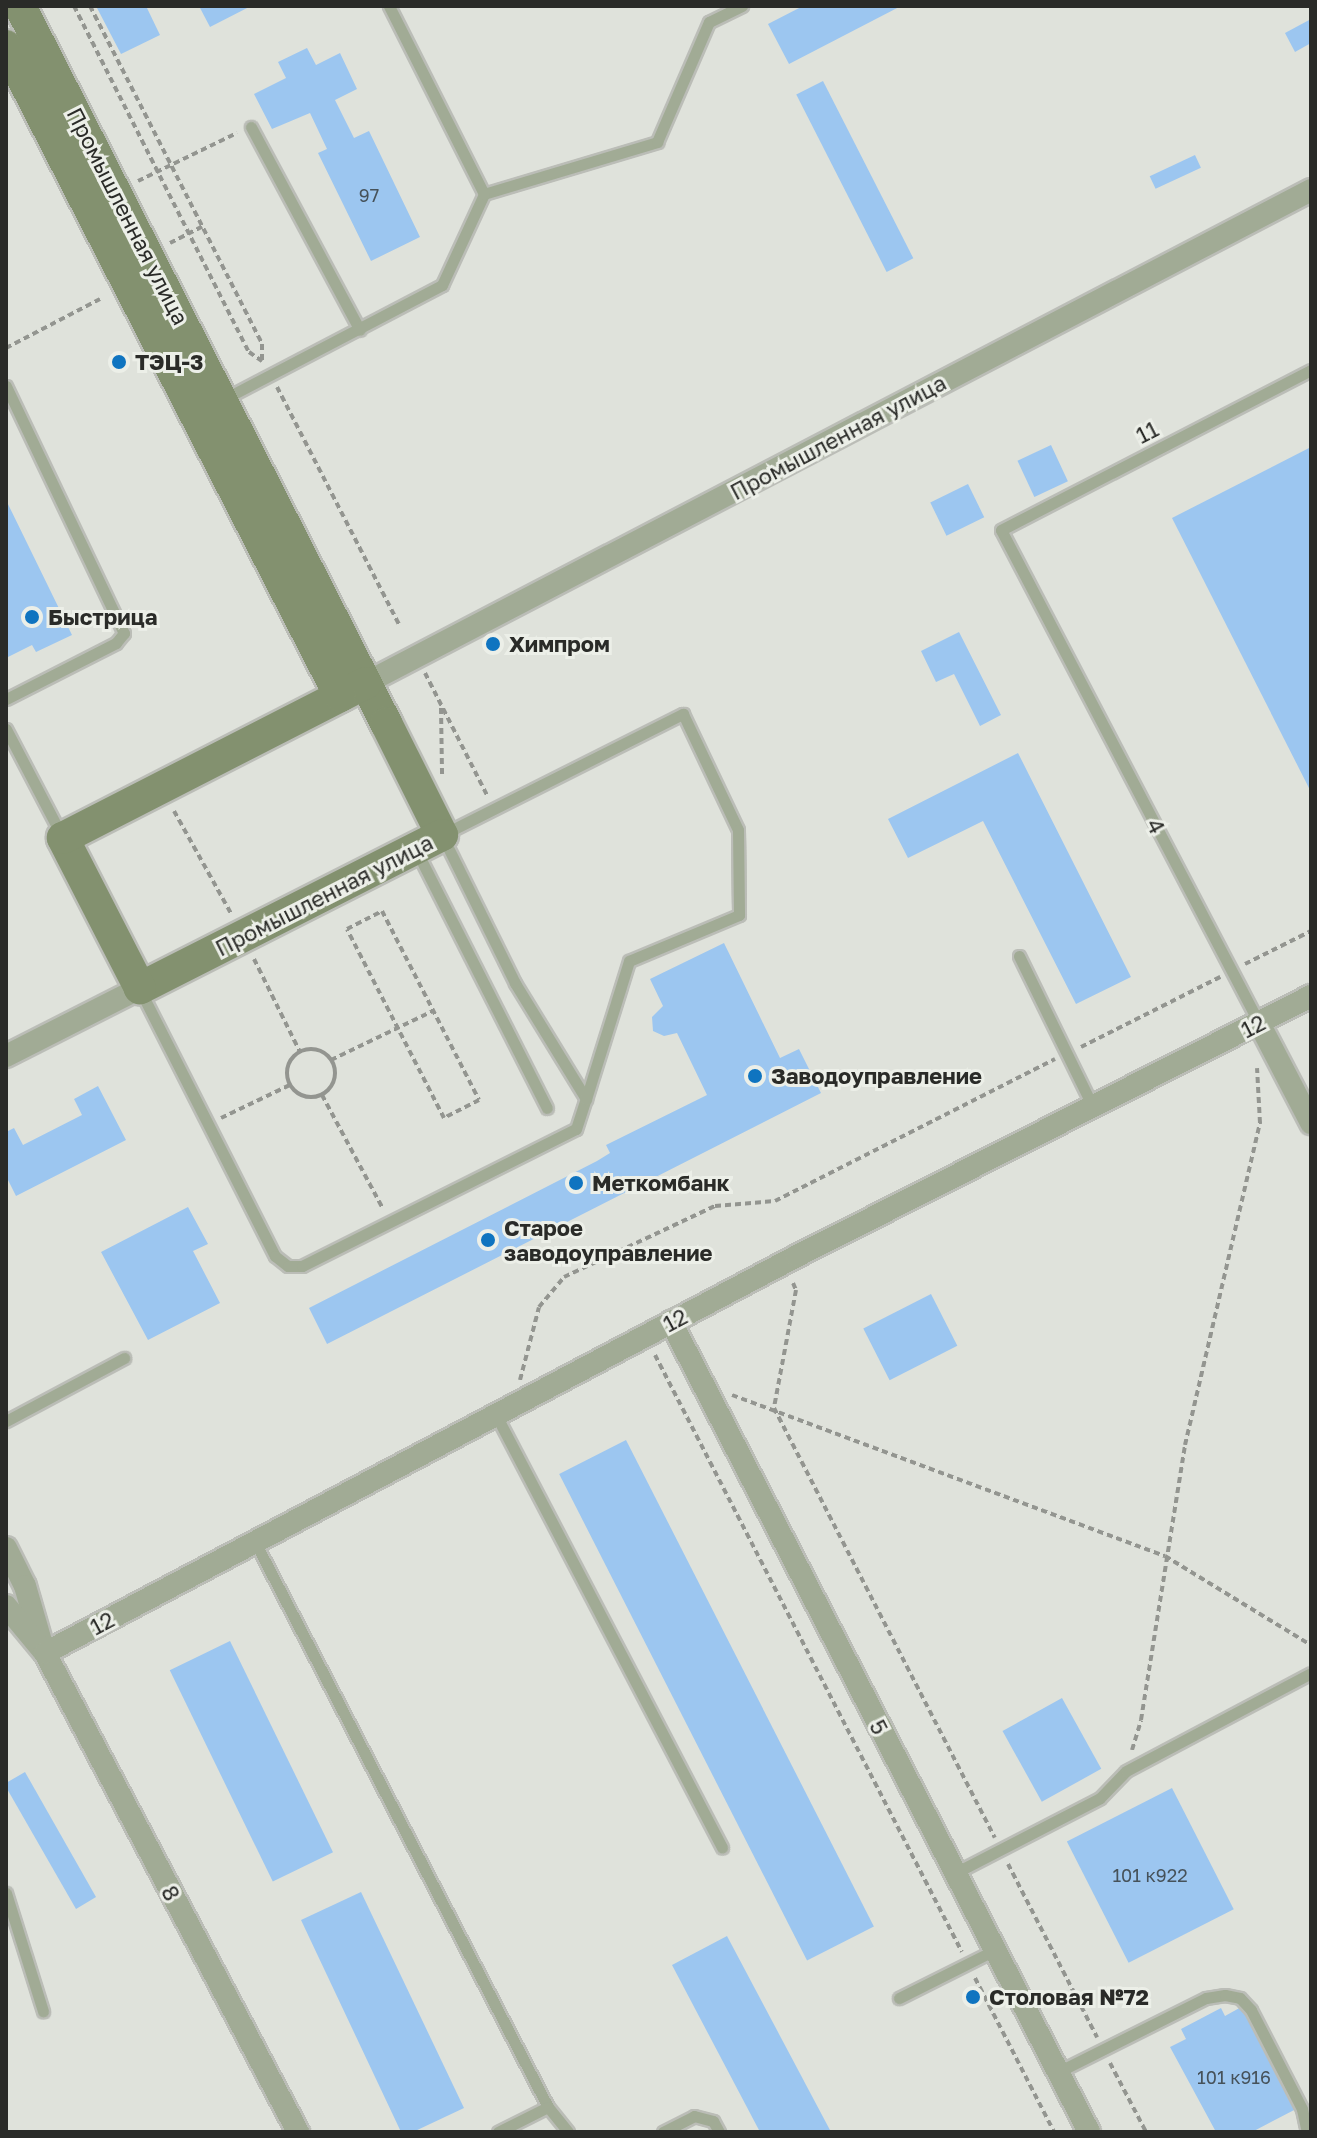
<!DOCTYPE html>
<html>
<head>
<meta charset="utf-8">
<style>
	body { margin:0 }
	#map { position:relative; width:1317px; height:2138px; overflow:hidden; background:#dfe2db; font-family:"Golos Text",sans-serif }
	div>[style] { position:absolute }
	.building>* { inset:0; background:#9cc6f0; transform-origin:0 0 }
	.path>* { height:4px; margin-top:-2px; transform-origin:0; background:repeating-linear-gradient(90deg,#939590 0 6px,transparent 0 10px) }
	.path>.ring { margin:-2px; padding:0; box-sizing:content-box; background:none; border:4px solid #939590; border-radius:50% }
	.roads { filter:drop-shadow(2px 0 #bbbdb7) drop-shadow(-2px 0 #bbbdb7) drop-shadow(0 2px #bbbdb7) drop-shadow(0 -2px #bbbdb7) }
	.lane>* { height:11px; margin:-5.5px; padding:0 5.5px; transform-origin:5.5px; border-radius:5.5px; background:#a1ab95 }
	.street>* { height:22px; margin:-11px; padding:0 11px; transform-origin:11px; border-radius:11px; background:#a1ab95 }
	.secondary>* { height:32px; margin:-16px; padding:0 16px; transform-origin:16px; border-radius:16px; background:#83916f }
	.dots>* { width:22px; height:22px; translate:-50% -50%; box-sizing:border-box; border:4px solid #ecefe8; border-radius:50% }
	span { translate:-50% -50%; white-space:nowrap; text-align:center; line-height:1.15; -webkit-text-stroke:6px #ecefe8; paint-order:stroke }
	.number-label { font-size:18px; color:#46525a }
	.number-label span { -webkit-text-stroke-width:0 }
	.street-label { font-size:22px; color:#2a2b28 }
	.poi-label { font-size:22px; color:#2a2b28; font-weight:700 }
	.left { translate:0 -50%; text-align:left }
	.frame { position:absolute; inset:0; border:8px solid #2a2b28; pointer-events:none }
</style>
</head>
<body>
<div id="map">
	<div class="building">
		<i style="clip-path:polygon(96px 6px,146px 6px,160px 35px,121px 54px)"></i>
		<i style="clip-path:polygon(199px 6px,251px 6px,210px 27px)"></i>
		<i style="clip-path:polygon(803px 6px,901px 6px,789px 64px,768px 24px)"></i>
		<i style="clip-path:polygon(1311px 19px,1311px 43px,1295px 52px,1285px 33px)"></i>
		<i style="clip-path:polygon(307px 48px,316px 65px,340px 53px,357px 89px,335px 100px,354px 138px,369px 131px,420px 237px,371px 261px,318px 153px,327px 149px,310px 113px,272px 129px,254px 94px,286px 78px,278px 62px)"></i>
		<i style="left:823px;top:81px;width:199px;height:30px;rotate:63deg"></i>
		<i style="left:1195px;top:155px;width:14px;height:50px;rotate:65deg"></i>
		<i style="left:1051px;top:445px;width:40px;height:37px;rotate:65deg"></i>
		<i style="clip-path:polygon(1311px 447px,1311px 792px,1172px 518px)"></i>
		<i style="left:968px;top:484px;width:37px;height:42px;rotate:64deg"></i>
		<i style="clip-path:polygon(6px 500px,72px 635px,36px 652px,32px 645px,6px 658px)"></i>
		<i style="clip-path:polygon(959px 632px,1001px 715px,980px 726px,954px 674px,936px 682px,921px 651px)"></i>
		<i style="clip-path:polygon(1018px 753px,1131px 977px,1076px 1004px,983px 821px,908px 858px,888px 819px)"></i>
		<i style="clip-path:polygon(724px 943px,780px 1058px,799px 1049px,821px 1093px,327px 1344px,309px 1308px,597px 1161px,610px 1153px,606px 1145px,707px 1095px,677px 1033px,664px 1036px,653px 1031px,652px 1017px,663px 1006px,650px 979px)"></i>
		<i style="clip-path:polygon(98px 1086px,126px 1140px,16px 1196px,6px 1176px,6px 1132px,14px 1128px,23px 1145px,82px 1115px,74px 1099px)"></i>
		<i style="clip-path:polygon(188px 1207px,208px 1244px,193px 1251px,220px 1303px,148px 1340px,101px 1252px)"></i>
		<i style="left:931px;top:1294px;width:58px;height:76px;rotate:63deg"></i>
		<i style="left:626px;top:1440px;width:546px;height:75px;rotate:63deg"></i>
		<i style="left:230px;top:1641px;width:235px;height:67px;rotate:64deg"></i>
		<i style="left:1062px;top:1698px;width:81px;height:68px;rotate:61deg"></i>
		<i style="clip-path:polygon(25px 1772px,96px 1897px,76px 1909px,6px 1787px,6px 1783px)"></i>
		<i style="left:1172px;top:1788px;width:136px;height:118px;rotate:63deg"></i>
		<i style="clip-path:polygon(361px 1892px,464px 2108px,413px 2132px,401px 2132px,301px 1920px)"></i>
		<i style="clip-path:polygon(727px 1936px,831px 2132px,760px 2132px,672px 1965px)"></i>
		<i style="clip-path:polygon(1243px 2006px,1298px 2108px,1252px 2132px,1216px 2132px,1170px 2047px,1186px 2039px,1181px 2029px,1221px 2008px,1225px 2016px)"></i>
	</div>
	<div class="path">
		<i style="left:74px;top:6px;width:388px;rotate:63.2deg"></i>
		<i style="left:249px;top:352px;width:16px;rotate:35deg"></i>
		<i style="left:90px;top:6px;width:379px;rotate:63deg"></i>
		<i style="left:262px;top:344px;width:17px;rotate:90deg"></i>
		<i style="left:138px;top:181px;width:110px;rotate:-25.9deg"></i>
		<i style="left:170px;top:243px;width:36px;rotate:-27deg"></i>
		<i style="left:6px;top:348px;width:106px;rotate:-27.5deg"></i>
		<i style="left:277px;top:387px;width:269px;rotate:62.8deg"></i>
		<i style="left:425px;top:673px;width:139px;rotate:63.1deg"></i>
		<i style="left:441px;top:708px;width:67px;rotate:89.1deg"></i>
		<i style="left:174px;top:811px;width:119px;rotate:60.9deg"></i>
		<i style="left:382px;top:911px;width:212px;rotate:62.8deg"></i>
		<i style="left:479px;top:1100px;width:39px;rotate:153deg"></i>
		<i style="left:444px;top:1118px;width:212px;rotate:-117.2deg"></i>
		<i style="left:347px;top:929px;width:39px;rotate:-27deg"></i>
		<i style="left:254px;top:959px;width:104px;rotate:63.7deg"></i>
		<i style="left:1245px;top:964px;width:74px;rotate:-26.6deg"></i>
		<i style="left:1081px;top:1047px;width:156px;rotate:-26.7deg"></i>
		<i class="ring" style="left:287px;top:1049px;width:44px;height:44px"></i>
		<i style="left:331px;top:1060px;width:113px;rotate:-25.7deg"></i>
		<i style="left:322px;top:1095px;width:129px;rotate:61.8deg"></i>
		<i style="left:221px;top:1118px;width:76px;rotate:-25.6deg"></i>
		<i style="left:793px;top:1283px;width:8px;rotate:67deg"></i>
		<i style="left:796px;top:1290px;width:120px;rotate:100.6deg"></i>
		<i style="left:774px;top:1408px;width:483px;rotate:62.8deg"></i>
		<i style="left:655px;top:1355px;width:671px;rotate:62.79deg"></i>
		<i style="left:520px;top:1380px;width:75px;rotate:-75.4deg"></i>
		<i style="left:539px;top:1307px;width:39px;rotate:-50deg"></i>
		<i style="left:564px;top:1277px;width:167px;rotate:-25.2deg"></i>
		<i style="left:715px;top:1206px;width:60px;rotate:-4.8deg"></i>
		<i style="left:775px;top:1201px;width:314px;rotate:-26.9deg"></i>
		<i style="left:732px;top:1395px;width:462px;rotate:20.4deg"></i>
		<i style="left:1165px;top:1556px;width:171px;rotate:31.4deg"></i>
		<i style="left:1132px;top:1750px;width:31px;rotate:-73deg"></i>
		<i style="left:1141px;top:1720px;width:278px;rotate:-80.9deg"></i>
		<i style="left:1185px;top:1445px;width:331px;rotate:-76.9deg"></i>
		<i style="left:1260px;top:1123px;width:55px;rotate:-93.1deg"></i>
		<i style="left:1008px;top:1864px;width:195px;rotate:62.8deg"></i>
		<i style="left:975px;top:1978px;width:173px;rotate:62.8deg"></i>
		<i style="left:1110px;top:2063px;width:78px;rotate:62.4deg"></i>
	</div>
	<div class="roads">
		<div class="lane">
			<i style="left:251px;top:127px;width:230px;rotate:61.8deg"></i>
			<i style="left:484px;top:194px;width:181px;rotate:-16.7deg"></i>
			<i style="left:657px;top:142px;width:131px;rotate:-66.6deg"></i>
			<i style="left:709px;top:22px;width:37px;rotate:-26deg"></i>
			<i style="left:6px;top:386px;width:274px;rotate:64.5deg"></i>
			<i style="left:124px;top:633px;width:13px;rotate:129deg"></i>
			<i style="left:116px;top:643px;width:123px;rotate:153deg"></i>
			<i style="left:222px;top:400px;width:248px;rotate:-27.6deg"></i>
			<i style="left:442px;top:285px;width:100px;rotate:-65.2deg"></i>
			<i style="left:484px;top:194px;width:211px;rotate:-116.8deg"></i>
			<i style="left:6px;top:729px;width:119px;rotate:62.4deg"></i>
			<i style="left:417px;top:852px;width:287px;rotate:63.1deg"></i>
			<i style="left:1019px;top:956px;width:168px;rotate:63.9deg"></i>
			<i style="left:141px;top:992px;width:296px;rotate:63.1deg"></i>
			<i style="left:275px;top:1256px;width:16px;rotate:38deg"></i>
			<i style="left:288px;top:1266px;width:14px"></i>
			<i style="left:302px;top:1266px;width:306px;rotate:-26.6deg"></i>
			<i style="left:576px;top:1129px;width:32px;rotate:-72deg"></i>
			<i style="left:586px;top:1099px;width:136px;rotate:-121.5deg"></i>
			<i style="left:515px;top:983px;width:165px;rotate:-116.3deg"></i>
			<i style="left:442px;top:835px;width:270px;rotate:-26.7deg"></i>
			<i style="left:683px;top:714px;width:128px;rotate:64.6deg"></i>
			<i style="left:738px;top:830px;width:85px;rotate:89.3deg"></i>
			<i style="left:739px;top:915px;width:119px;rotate:157.3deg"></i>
			<i style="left:629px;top:961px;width:145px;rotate:107.3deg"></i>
			<i style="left:1259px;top:1023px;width:556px;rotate:-117.62deg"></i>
			<i style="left:1001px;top:530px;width:349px;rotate:-27.3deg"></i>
			<i style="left:496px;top:1415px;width:488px;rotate:62.4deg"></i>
			<i style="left:6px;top:1421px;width:134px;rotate:-28.1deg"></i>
			<i style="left:255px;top:1542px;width:636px;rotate:62.59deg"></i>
			<i style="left:548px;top:2107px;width:32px;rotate:51deg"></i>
			<i style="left:955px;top:1873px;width:163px;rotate:-27.3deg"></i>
			<i style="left:1100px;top:1798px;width:37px;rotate:-46deg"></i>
			<i style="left:1126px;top:1771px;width:209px;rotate:-27.9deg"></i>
			<i style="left:6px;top:1893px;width:124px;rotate:72.6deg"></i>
			<i style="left:899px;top:1998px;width:107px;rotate:-26.6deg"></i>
			<i style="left:1058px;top:2072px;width:165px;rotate:-26.6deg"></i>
			<i style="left:1206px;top:1998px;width:19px;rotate:-9deg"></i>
			<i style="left:1225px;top:1995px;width:15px;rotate:11deg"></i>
			<i style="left:1240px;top:1998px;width:16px;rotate:47deg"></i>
			<i style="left:1251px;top:2010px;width:111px;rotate:62.7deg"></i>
			<i style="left:1302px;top:2109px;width:24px;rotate:78deg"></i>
			<i style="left:498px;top:2132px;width:56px;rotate:-26.6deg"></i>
			<i style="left:663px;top:2132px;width:35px;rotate:-27deg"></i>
			<i style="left:694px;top:2116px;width:20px;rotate:15deg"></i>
			<i style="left:713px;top:2121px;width:13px;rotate:61deg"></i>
		</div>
		<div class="street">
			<i style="left:366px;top:683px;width:1066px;rotate:-27.55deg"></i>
			<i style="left:1259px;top:1023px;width:113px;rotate:62.5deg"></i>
			<i style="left:6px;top:1056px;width:150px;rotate:-26.9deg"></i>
			<i style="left:671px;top:1322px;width:911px;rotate:62.7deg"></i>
			<i style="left:6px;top:1548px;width:42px;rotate:63.4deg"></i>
			<i style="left:25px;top:1586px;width:61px;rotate:73.9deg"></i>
			<i style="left:6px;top:1606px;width:61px;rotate:50.3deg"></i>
			<i style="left:45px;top:1653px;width:542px;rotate:62.16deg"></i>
			<i style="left:45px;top:1653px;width:850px;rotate:-27.83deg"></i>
			<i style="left:797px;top:1256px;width:576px;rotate:-26.83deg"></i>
		</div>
		<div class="secondary">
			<i style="left:20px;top:6px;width:805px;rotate:62.96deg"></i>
			<i style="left:386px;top:723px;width:125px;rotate:63.4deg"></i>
			<i style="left:442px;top:835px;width:339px;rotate:153.1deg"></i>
			<i style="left:140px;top:988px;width:169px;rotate:-117.2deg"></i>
			<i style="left:63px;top:838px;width:340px;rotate:-27.1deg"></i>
			<i style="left:6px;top:46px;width:731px;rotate:62.8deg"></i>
		</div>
	</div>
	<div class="dots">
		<i style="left:119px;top:362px;background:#0f74c0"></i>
		<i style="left:32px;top:617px;background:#0f74c0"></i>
		<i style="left:493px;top:644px;background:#0f74c0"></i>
		<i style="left:755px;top:1076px;background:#0f74c0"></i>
		<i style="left:576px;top:1183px;background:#0f74c0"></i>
		<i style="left:488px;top:1240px;background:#0f74c0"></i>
		<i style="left:973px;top:1997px;background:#0f74c0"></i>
	</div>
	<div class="number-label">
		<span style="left:369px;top:195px">97</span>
		<span style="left:1150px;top:1875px">101 к922</span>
		<span style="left:1234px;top:2077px">101 к916</span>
	</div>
	<div class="street-label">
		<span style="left:128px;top:216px;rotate:63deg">Промышленная улица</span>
		<span style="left:1147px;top:432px;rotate:-27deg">11</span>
		<span style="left:838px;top:437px;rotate:-28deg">Промышленная улица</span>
		<span style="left:1156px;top:826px;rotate:62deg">4</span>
		<span style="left:324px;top:895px;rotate:-27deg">Промышленная улица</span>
		<span style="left:1253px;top:1026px;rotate:-27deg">12</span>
		<span style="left:675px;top:1320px;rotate:-28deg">12</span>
		<span style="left:102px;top:1623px;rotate:-28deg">12</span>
		<span style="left:879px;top:1727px;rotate:63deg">5</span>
		<span style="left:171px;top:1893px;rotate:62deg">8</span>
	</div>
	<div class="poi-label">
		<span class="left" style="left:135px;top:362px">ТЭЦ-3</span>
		<span class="left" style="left:48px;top:617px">Быстрица</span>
		<span class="left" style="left:509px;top:644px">Химпром</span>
		<span class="left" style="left:771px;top:1076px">Заводоуправление</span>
		<span class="left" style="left:592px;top:1183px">Меткомбанк</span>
		<span class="left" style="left:504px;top:1240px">Старое<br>заводоуправление</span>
		<span class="left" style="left:989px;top:1997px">Столовая №72</span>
	</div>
	<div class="frame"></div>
</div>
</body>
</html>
